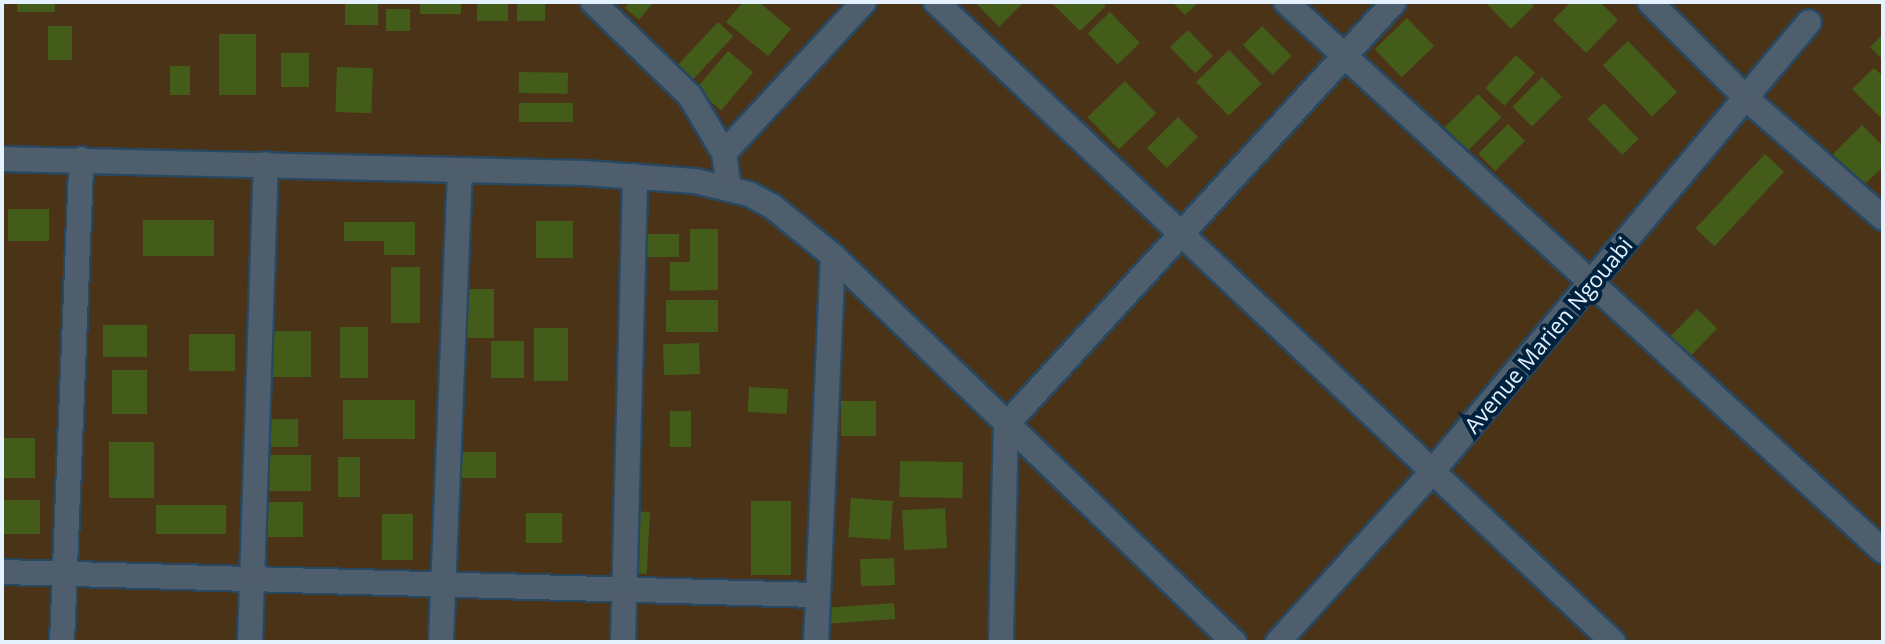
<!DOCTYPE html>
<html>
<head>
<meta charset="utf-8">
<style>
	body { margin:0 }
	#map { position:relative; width:1885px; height:644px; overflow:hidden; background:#092c49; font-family:"Open Sans",sans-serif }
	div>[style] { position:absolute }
	.green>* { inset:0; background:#4b3317; transform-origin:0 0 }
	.building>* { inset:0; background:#435c19; transform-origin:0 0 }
	.roads { filter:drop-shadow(2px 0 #284862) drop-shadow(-2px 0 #284862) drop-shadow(0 2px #284862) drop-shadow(0 -2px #284862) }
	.street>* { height:24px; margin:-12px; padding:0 12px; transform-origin:12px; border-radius:12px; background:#4f5e6c }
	span { translate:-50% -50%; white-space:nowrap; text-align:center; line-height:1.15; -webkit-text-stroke:8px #00223e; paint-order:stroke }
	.street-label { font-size:22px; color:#e5f1fc }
	.frame { position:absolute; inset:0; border:4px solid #e5f1fc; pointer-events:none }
</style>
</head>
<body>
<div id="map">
	<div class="green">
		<i style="left:2px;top:2px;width:1881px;height:640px"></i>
	</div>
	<div class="building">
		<i style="left:17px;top:2px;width:38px;height:10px"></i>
		<i style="left:378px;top:2px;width:23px;height:33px;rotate:90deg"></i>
		<i style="left:420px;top:2px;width:41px;height:12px"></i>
		<i style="left:477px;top:2px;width:31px;height:19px"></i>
		<i style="left:517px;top:2px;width:28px;height:19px"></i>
		<i style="clip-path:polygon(630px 2px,654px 2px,639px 20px,625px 8px)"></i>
		<i style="clip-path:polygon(743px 2px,759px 2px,791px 29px,768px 56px,726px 22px)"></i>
		<i style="clip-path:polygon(975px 2px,1024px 2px,999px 27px)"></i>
		<i style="clip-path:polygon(1051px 2px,1102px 2px,1106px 6px,1080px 31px)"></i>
		<i style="clip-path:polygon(1172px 2px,1199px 2px,1185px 15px)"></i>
		<i style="clip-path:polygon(1485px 2px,1530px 2px,1534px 6px,1511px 29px)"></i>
		<i style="clip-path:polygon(1571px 2px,1600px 2px,1618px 20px,1586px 53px,1553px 20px)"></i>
		<i style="left:386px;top:9px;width:24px;height:22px"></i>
		<i style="left:1110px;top:12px;width:43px;height:31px;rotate:46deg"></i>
		<i style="left:1407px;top:18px;width:39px;height:45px;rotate:46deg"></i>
		<i style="left:718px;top:22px;width:21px;height:65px;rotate:43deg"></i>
		<i style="left:48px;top:26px;width:24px;height:34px"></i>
		<i style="left:1262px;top:26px;width:42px;height:27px;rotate:45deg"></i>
		<i style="left:1188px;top:30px;width:36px;height:25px;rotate:46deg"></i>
		<i style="left:219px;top:34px;width:37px;height:61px"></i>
		<i style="clip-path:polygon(1883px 34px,1883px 60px,1870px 47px)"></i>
		<i style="left:1628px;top:41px;width:71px;height:35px;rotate:46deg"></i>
		<i style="left:1229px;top:50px;width:47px;height:46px;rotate:46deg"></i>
		<i style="left:728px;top:51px;width:33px;height:50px;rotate:40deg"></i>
		<i style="left:281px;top:53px;width:28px;height:34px"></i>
		<i style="left:1516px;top:55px;width:26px;height:45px;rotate:43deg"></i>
		<i style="left:170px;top:66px;width:20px;height:29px"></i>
		<i style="left:337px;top:67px;width:36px;height:45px;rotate:2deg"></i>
		<i style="clip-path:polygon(1874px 68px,1883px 76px,1883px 120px,1852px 89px)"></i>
		<i style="left:519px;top:72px;width:49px;height:21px;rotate:1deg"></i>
		<i style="left:1542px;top:77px;width:28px;height:42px;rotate:45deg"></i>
		<i style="left:1125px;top:81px;width:45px;height:52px;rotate:46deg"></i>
		<i style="left:1478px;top:94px;width:33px;height:47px;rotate:45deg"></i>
		<i style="left:519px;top:103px;width:54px;height:19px"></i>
		<i style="left:1604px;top:103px;width:50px;height:23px;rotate:46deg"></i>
		<i style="left:1178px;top:117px;width:28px;height:44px;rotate:45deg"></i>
		<i style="left:1508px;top:124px;width:24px;height:42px;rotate:45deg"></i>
		<i style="clip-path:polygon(1862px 125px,1883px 146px,1883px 167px,1864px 185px,1833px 154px)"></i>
		<i style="left:1765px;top:154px;width:26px;height:102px;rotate:43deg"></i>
		<i style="left:8px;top:209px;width:41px;height:32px"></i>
		<i style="left:143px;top:220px;width:71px;height:36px"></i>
		<i style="left:536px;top:221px;width:37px;height:37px"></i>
		<i style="clip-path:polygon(344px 222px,415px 222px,415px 255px,384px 255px,384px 241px,344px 241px)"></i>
		<i style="clip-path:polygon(690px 229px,718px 229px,718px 290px,670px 291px,670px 262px,690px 262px)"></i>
		<i style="left:639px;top:234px;width:40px;height:23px"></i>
		<i style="left:391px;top:267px;width:29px;height:56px"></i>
		<i style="left:463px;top:289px;width:31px;height:49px"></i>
		<i style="left:666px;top:300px;width:52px;height:32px"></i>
		<i style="left:1697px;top:309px;width:28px;height:47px;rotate:44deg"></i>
		<i style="left:103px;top:325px;width:44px;height:32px"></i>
		<i style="left:340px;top:327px;width:28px;height:51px"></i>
		<i style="left:534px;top:328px;width:34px;height:53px"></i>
		<i style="left:268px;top:331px;width:43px;height:46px"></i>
		<i style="left:189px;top:334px;width:46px;height:37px"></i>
		<i style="left:491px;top:341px;width:33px;height:37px"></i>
		<i style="left:699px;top:343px;width:31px;height:36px;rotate:88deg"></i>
		<i style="left:112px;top:370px;width:35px;height:44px"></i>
		<i style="left:749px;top:387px;width:39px;height:25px;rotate:3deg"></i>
		<i style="left:343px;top:400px;width:72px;height:39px"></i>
		<i style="left:841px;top:401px;width:35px;height:35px"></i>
		<i style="left:670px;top:411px;width:21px;height:36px"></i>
		<i style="left:263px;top:419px;width:35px;height:28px"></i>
		<i style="left:2px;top:438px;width:33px;height:40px"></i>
		<i style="left:109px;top:442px;width:45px;height:56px"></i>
		<i style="left:461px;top:452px;width:35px;height:26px"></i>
		<i style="left:264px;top:455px;width:47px;height:36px"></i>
		<i style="left:338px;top:457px;width:22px;height:40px"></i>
		<i style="left:900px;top:461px;width:63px;height:36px;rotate:1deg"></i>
		<i style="left:851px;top:498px;width:42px;height:39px;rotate:4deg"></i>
		<i style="left:2px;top:500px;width:38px;height:34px"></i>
		<i style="left:751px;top:501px;width:40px;height:74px"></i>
		<i style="left:260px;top:502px;width:43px;height:35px"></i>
		<i style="left:156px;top:505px;width:70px;height:29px"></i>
		<i style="left:945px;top:508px;width:40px;height:43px;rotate:87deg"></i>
		<i style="left:630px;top:511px;width:20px;height:62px;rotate:3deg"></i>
		<i style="left:526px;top:513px;width:36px;height:30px"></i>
		<i style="left:382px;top:514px;width:31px;height:46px"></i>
		<i style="left:894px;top:558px;width:27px;height:34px;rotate:88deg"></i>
		<i style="left:894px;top:603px;width:16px;height:71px;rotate:86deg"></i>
	</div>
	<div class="roads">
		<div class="street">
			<i style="left:593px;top:2px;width:135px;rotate:44.1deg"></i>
			<i style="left:690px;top:96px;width:66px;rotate:59.2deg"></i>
			<i style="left:724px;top:153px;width:35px;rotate:82deg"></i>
			<i style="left:936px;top:2px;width:932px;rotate:43.39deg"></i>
			<i style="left:1286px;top:2px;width:811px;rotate:42.6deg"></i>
			<i style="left:1650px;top:2px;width:137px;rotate:45deg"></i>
			<i style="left:1747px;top:99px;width:181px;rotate:41.2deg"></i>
			<i style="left:724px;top:153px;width:206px;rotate:-47.2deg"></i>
			<i style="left:2px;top:159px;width:582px;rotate:1.38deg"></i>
			<i style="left:584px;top:173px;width:111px;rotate:4.1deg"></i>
			<i style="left:695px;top:181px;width:56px;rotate:13.5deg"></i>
			<i style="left:749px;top:194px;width:26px;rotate:28deg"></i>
			<i style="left:772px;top:206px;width:79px;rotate:39.3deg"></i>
			<i style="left:833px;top:256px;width:557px;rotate:43.91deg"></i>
			<i style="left:2px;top:572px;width:815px;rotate:1.62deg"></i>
			<i style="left:62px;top:642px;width:483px;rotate:-87.7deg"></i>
			<i style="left:250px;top:642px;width:478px;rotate:-88.1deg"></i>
			<i style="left:441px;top:642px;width:471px;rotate:-87.7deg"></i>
			<i style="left:623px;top:642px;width:466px;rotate:-88.5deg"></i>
			<i style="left:816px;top:642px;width:386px;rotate:-87.5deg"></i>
			<i style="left:1001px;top:642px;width:217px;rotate:-88.7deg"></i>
			<i style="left:1006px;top:425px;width:574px;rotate:-47.47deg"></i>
			<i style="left:1278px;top:642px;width:228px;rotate:-47.8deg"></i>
			<i style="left:1431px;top:473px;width:588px;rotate:-50.03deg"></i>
		</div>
	</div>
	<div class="street-label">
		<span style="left:1548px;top:335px;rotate:-50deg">Avenue Marien Ngouabi</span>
	</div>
	<div class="frame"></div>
</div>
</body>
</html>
